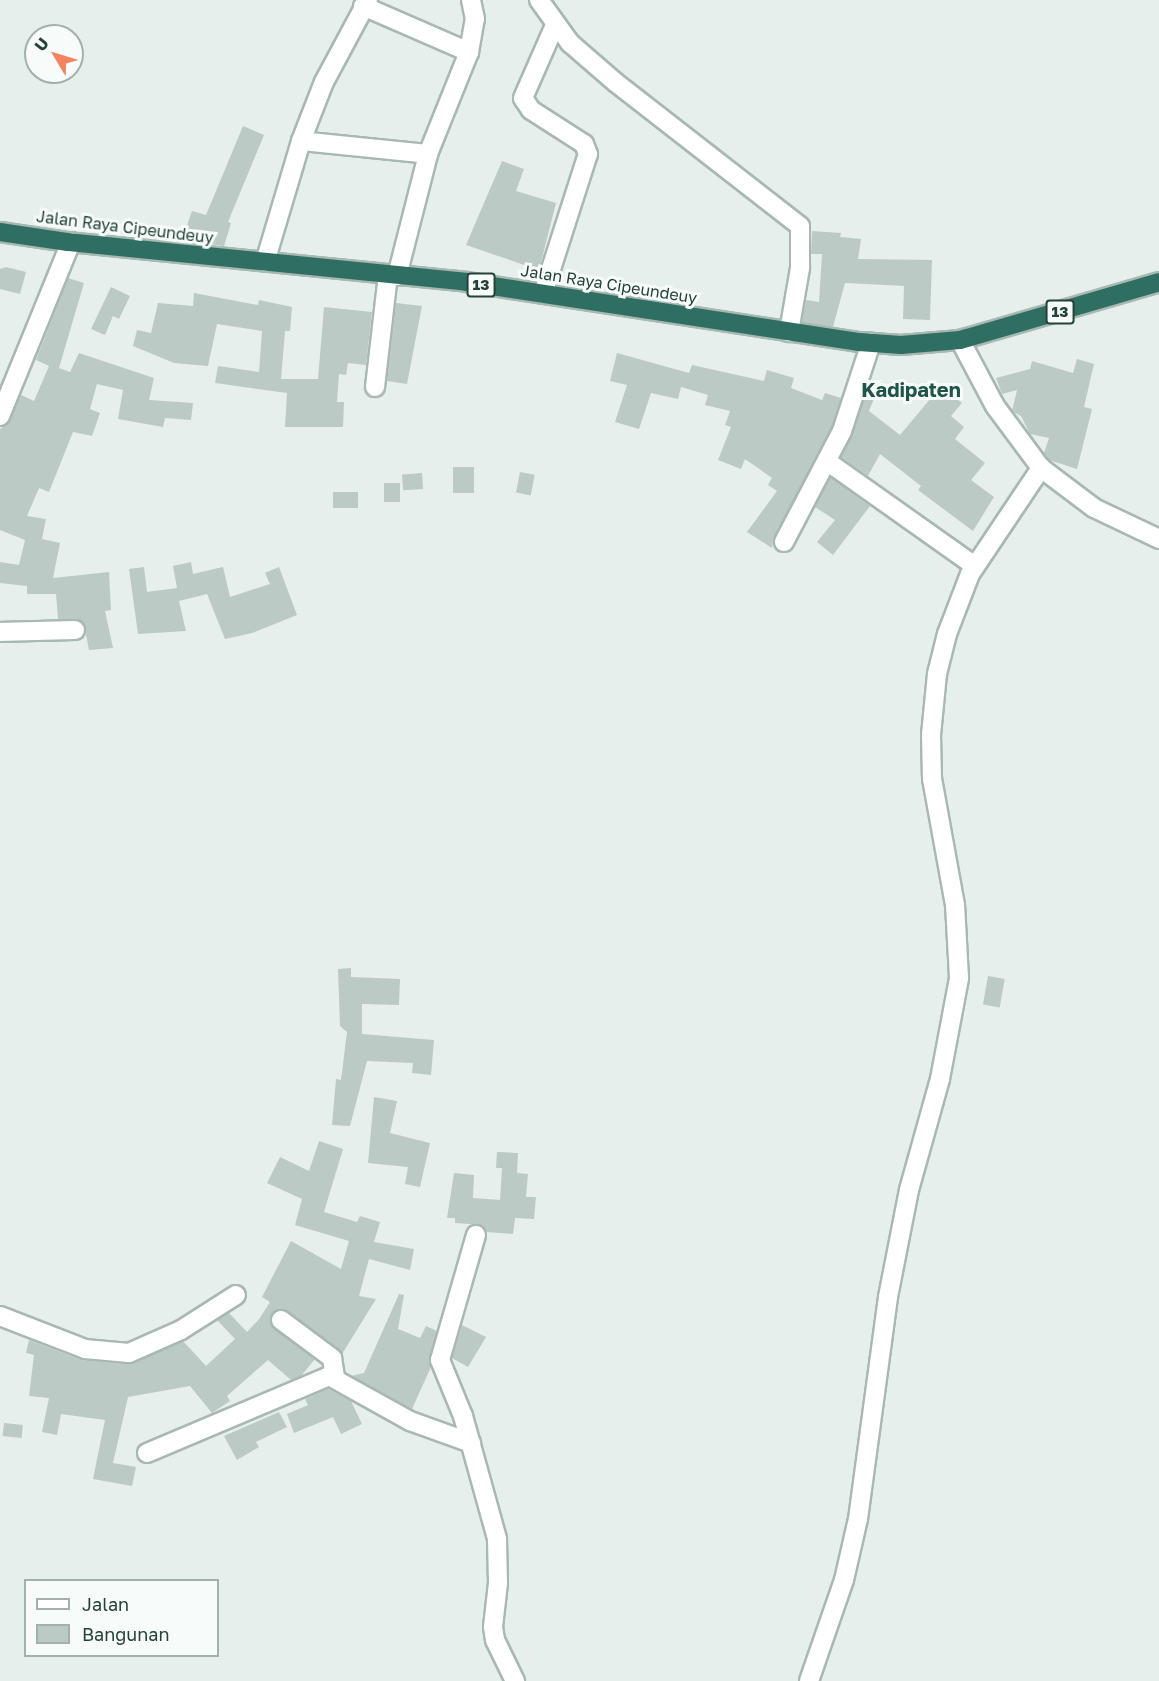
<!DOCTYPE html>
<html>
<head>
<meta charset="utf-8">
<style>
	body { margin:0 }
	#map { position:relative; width:1159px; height:1681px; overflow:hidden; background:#e6efeb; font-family:"Golos Text",sans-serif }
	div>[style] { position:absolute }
	.building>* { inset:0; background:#bbcac4; transform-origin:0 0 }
	.roads { filter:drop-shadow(2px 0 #a8b8b2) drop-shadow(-2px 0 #a8b8b2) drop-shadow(0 2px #a8b8b2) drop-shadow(0 -2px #a8b8b2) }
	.minor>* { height:18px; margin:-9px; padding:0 9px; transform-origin:9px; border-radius:9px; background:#fff }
	.highway>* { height:18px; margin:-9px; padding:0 9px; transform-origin:9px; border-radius:9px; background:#2f6f62 }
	span { translate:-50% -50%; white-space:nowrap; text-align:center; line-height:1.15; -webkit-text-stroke:6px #f7fbf9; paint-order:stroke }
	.shield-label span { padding:2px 4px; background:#f7fbf9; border:2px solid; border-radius:4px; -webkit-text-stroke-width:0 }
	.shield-label { font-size:15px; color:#24423a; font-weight:700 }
	.street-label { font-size:16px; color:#24423a }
	.quarter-label { font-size:20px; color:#1f5548; font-weight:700 }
	.legend { position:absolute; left:24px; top:1579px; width:195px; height:78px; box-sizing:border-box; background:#f7fbf9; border:2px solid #a3b1ad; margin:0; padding:8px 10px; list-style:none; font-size:18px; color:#24423a }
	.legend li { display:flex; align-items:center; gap:12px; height:30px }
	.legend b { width:30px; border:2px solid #a3b1ad }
	.north { position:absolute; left:24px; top:24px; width:60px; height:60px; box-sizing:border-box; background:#f7fbf9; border:2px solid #a3b1ad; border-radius:50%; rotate:308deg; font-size:16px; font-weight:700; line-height:24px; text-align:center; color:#24423a }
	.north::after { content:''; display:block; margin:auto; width:21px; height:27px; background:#f4845f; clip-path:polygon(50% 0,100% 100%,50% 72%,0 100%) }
</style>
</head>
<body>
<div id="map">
	<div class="building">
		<i style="clip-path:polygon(243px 126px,264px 135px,228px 222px,231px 223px,224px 246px,182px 240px,192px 211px,206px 215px)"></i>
		<i style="clip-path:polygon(502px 161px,524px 169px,516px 191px,556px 203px,539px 270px,466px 245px)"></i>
		<i style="clip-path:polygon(812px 231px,841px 233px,840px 237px,861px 239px,858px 259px,932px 260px,930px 320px,903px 319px,904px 286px,845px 283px,833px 327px,802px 322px,806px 300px,819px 302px,822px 254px,811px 254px)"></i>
		<i style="clip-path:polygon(6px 267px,26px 272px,20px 294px,0 289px,0 269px)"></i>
		<i style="clip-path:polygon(68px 278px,84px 283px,59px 368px,70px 372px,79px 353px,154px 378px,149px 400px,193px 403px,191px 420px,165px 418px,163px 427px,118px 419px,123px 390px,97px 384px,90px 409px,100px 413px,92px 436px,73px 432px,49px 492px,39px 488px,27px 516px,46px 519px,42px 539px,60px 543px,53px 578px,109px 572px,111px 610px,105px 611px,113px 648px,89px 650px,84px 624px,75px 619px,58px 619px,56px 594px,27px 594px,27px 586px,0 583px,0 562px,19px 565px,25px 540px,0 530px,0 429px,10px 421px,21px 395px,34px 401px,49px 366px,36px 360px)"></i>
		<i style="clip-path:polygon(111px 287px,130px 296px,119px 319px,113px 316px,105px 335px,91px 329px)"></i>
		<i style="clip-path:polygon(194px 293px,258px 305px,259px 300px,292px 307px,290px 331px,285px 331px,281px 379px,318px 379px,324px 307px,372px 312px,366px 365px,348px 363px,346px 375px,339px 374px,337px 402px,344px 402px,343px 427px,285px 427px,287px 393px,215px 383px,218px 366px,259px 372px,262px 331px,217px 324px,208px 366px,174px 363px,133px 346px,137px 330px,151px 333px,158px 303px,193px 306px)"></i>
		<i style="clip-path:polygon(396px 303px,422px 306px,407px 384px,387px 381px)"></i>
		<i style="clip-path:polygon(617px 353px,689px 373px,692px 365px,764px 381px,767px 370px,794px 378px,791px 388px,822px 400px,825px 393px,841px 398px,832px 427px,774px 537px,772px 548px,747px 532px,777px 491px,768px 485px,772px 478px,745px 459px,741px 469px,718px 460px,731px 427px,725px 425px,730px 411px,705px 405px,708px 395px,681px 387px,678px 399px,651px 393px,639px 429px,615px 422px,627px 385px,610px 381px)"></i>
		<i style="clip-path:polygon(1077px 359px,1094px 364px,1084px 407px,1092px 409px,1077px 469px,1049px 460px,1044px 453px,1049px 438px,1030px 434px,1021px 416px,1012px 411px,1017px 390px,1002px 394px,996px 378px,1030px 369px,1032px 361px,1073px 373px)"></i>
		<i style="clip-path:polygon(870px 382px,879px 386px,869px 411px,900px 435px,941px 386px,962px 403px,951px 416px,964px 427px,955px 439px,985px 463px,971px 480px,994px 497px,973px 531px,918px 490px,921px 486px,880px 454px,868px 476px,841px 457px)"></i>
		<i style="left:453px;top:467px;width:21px;height:26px"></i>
		<i style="left:520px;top:472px;width:15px;height:21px;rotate:11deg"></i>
		<i style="left:422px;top:473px;width:16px;height:20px;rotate:86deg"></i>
		<i style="clip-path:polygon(830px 477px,870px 506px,833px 555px,817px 542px,835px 520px,815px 507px)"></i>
		<i style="left:384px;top:483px;width:16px;height:19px"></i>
		<i style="left:358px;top:492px;width:16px;height:25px;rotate:90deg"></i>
		<i style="clip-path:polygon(191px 562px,193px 574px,223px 567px,230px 597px,270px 584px,265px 573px,279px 567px,297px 615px,252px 633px,225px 639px,207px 594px,179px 601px,186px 631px,138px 634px,129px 569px,144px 567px,147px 592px,177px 588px,173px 566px)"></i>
		<i style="clip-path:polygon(351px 968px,351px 977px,400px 979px,399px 1005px,362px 1004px,362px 1034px,434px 1040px,431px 1075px,412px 1073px,413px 1063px,367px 1061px,350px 1126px,332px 1125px,336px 1079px,341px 1080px,347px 1032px,340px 1026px,338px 969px)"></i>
		<i style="left:988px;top:976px;width:17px;height:29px;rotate:10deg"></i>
		<i style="clip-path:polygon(374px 1097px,397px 1101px,390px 1133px,430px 1143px,420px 1187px,405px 1184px,408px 1167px,368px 1163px)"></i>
		<i style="clip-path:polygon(319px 1141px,343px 1149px,324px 1212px,357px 1222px,360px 1216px,380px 1222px,374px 1242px,414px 1249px,410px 1270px,369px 1259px,359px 1296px,376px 1299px,342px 1354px,288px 1311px,272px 1313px,270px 1319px,274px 1329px,315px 1359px,301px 1376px,291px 1380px,268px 1360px,227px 1396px,230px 1401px,212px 1413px,190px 1386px,128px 1397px,113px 1463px,136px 1467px,132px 1486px,93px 1479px,105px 1420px,61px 1414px,57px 1435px,42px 1432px,49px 1398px,29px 1396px,34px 1355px,26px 1353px,29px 1340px,81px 1360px,128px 1364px,183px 1341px,206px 1366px,235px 1339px,217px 1320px,229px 1313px,247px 1332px,260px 1318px,270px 1302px,262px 1297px,291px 1241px,341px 1269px,349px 1241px,295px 1225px,302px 1199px,267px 1183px,280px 1157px,309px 1171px)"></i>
		<i style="clip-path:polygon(497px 1152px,518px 1153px,517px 1173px,528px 1174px,526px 1197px,536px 1197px,534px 1219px,515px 1218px,513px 1234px,487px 1232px,483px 1225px,455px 1223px,455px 1218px,447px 1218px,454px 1173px,474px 1175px,473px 1198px,500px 1200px,502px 1168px,496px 1168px)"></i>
		<i style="clip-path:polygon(399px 1294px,404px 1295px,398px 1329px,420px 1338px,426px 1326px,437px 1331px,429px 1357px,431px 1367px,412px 1409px,351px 1376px,364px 1373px)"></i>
		<i style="clip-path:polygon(462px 1325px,486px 1337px,468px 1367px,452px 1358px)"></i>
		<i style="clip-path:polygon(328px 1389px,351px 1401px,362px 1424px,341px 1434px,333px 1417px,294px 1433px,287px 1414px,308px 1405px,305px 1399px)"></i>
		<i style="clip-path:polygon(279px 1412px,287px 1427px,256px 1442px,259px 1447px,237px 1460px,224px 1436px)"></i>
		<i style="left:4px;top:1423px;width:19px;height:13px;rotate:6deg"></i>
	</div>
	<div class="roads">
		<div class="minor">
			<i style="left:539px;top:0;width:53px;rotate:54.2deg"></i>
			<i style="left:570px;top:43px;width:60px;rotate:40.9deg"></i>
			<i style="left:615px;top:82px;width:234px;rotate:37.9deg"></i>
			<i style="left:800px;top:226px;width:42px;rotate:90deg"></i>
			<i style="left:800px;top:268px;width:65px;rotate:99.8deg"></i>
			<i style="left:363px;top:6px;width:116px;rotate:23.5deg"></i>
			<i style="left:301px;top:141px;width:128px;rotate:5.8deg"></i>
			<i style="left:265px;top:262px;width:126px;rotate:-73.4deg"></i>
			<i style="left:301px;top:141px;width:63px;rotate:-68.7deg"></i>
			<i style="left:324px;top:82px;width:93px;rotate:-61.8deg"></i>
			<i style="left:397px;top:276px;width:126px;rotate:-75.7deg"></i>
			<i style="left:428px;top:154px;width:110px;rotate:-68.1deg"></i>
			<i style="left:469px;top:52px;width:34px;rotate:-80deg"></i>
			<i style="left:475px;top:19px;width:19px;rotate:-102deg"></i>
			<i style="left:543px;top:294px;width:147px;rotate:-72.2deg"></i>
			<i style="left:588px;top:154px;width:11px;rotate:-112deg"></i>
			<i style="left:584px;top:144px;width:63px;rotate:-147.3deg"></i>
			<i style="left:531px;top:110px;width:14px;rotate:-124deg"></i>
			<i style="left:523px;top:98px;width:80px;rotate:-66.3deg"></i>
			<i style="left:375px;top:387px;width:113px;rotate:-83.4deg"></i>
			<i style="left:0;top:416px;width:188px;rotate:-67.8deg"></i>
			<i style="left:828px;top:462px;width:180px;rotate:35.3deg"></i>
			<i style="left:1041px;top:468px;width:66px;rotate:37deg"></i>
			<i style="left:1094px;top:508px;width:72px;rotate:25.5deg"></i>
			<i style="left:784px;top:542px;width:125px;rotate:-62.4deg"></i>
			<i style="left:842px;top:431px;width:93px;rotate:-71.8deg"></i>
			<i style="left:0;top:632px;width:75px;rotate:-1.5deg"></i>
			<i style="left:476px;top:1235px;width:130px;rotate:106.1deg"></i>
			<i style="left:440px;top:1360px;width:61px;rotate:67.7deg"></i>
			<i style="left:463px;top:1416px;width:128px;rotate:74.5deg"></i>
			<i style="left:497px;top:1539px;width:44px;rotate:88.7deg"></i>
			<i style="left:498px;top:1583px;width:44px;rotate:96.5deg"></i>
			<i style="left:493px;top:1627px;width:13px;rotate:81deg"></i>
			<i style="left:495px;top:1640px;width:46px;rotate:64deg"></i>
			<i style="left:0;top:1316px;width:91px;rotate:21.2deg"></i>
			<i style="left:85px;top:1349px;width:44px;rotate:5.2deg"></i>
			<i style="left:129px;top:1353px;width:57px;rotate:-23.9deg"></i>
			<i style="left:181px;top:1330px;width:65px;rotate:-32.5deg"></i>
			<i style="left:281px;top:1320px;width:64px;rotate:36.7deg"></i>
			<i style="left:332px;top:1358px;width:20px;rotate:81deg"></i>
			<i style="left:147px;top:1453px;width:198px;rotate:-22.9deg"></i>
			<i style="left:329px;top:1376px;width:93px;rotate:29.1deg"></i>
			<i style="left:410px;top:1421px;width:65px;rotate:19.8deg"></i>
			<i style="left:809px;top:1681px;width:107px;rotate:-70.9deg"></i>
			<i style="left:844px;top:1580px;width:63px;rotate:-77.1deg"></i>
			<i style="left:858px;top:1519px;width:224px;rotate:-82.3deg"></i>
			<i style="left:888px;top:1297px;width:109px;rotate:-78.9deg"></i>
			<i style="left:909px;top:1190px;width:115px;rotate:-74.4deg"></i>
			<i style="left:940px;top:1079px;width:103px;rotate:-79.3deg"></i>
			<i style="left:959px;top:978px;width:73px;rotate:-93.1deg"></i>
			<i style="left:955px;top:905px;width:128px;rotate:-100.3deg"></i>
			<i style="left:932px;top:779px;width:44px;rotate:-91.3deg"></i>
			<i style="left:931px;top:735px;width:61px;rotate:-84.4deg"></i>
			<i style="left:937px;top:674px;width:41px;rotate:-76deg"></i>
			<i style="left:947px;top:634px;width:64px;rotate:-69deg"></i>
			<i style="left:970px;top:574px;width:128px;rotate:-56.2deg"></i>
			<i style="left:1041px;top:468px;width:77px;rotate:-126.6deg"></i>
			<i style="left:995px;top:406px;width:75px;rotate:-117.9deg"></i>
		</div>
		<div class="highway">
			<i style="left:0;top:232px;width:69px;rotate:8.4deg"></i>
			<i style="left:68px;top:242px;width:400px;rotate:5.7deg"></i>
			<i style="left:466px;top:282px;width:398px;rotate:8.7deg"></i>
			<i style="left:859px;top:342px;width:42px;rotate:4.1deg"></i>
			<i style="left:901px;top:345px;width:59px;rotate:-4.8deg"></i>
			<i style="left:960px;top:340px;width:207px;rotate:-16.2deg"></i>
		</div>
	</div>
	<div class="shield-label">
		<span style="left:481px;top:285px">13</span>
		<span style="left:1060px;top:312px">13</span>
	</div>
	<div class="street-label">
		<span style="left:125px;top:227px;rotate:7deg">Jalan Raya Cipeundeuy</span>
		<span style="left:609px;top:284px;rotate:9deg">Jalan Raya Cipeundeuy</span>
	</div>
	<div class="quarter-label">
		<span style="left:911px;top:389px">Kadipaten</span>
	</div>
	<ul class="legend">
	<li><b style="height:8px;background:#fff"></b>Jalan</li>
	<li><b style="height:16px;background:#bbcac4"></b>Bangunan</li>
	</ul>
	<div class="north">U</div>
</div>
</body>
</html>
